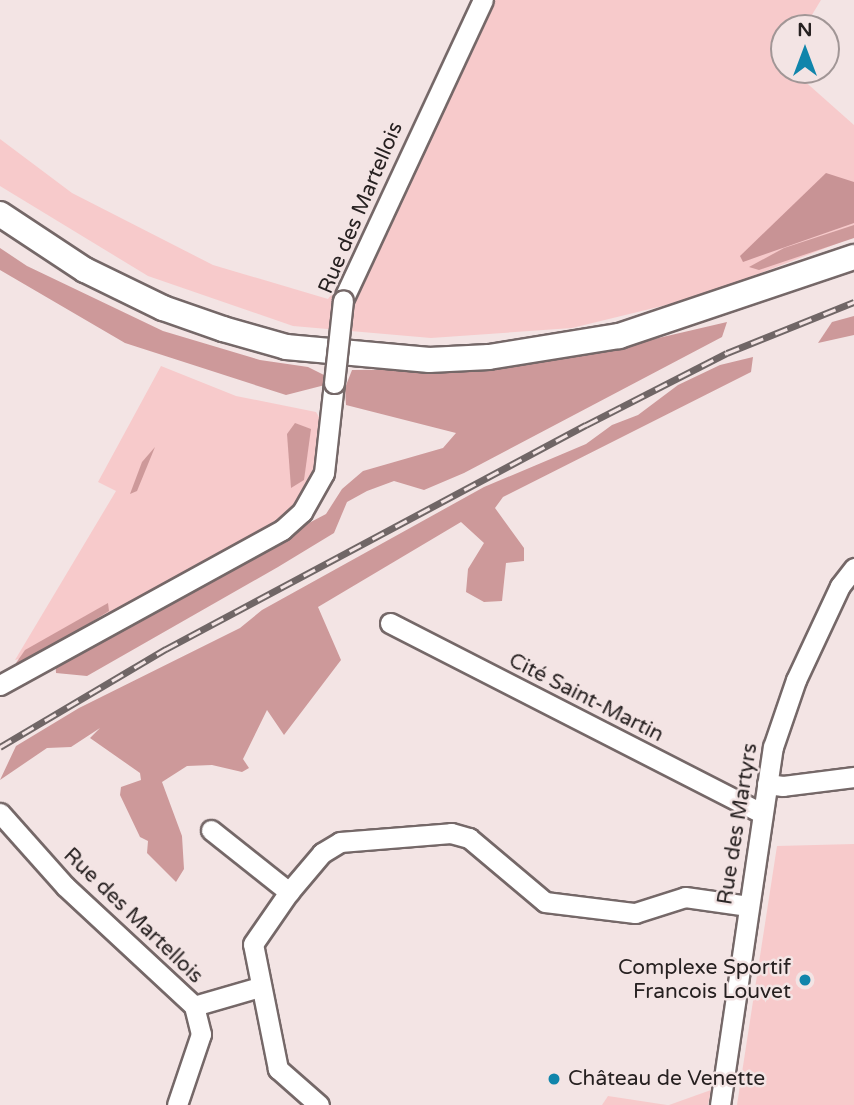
<!DOCTYPE html>
<html>
<head>
<meta charset="utf-8">
<style>
	body { margin:0 }
	#map { position:relative; width:854px; height:1105px; overflow:hidden; background:#f3e4e4; font-family:"Varela Round",sans-serif }
	div>[style] { position:absolute }
	.green>* { inset:0; background:#f7cacb }
	.forest>* { inset:0; background:#cd999a }
	.water>* { inset:0; background:#c89395 }
	.roads { filter:drop-shadow(2px 0 #756868) drop-shadow(-2px 0 #756868) drop-shadow(0 2px #756868) drop-shadow(0 -2px #756868) }
	.minor>* { height:19px; margin:-9.5px; padding:0 9.5px; transform-origin:9.5px; border-radius:9.5px; background:#fff }
	.major>* { height:24px; margin:-12px; padding:0 12px; transform-origin:12px; border-radius:12px; background:#fff }
	.rail>* { height:7px; margin-top:-3.5px; transform-origin:0; background:repeating-linear-gradient(90deg,#f3e4e4 0 13px,#706666 0 26px); box-sizing:border-box; border-block:2px solid #706666 }
	.bridges { filter:drop-shadow(2px 0 #756868) drop-shadow(-2px 0 #756868) drop-shadow(0 2px #756868) drop-shadow(0 -2px #756868) }
	.minor-bridge>* { height:19px; margin:-9.5px; padding:0 9.5px; transform-origin:9.5px; border-radius:9.5px; background:#fff }
	.dots>* { width:19px; height:19px; translate:-50% -50%; box-sizing:border-box; border:4px solid #f3e4e4; border-radius:50% }
	span { translate:-50% -50%; white-space:nowrap; text-align:center; line-height:1.15; -webkit-text-stroke:5px #f3e4e4; paint-order:stroke }
	.street-label { font-size:21px; color:#272121 }
	.poi-label { font-size:21px; color:#272121 }
	.right { translate:-100% -50%; text-align:right }
	.left { translate:0 -50%; text-align:left }
	.north { position:absolute; left:770px; top:14px; width:70px; height:70px; box-sizing:border-box; background:#f3e4e4; border:2px solid #a19696; border-radius:50%; rotate:0deg; font-size:19px; font-weight:700; line-height:28px; text-align:center; color:#272121 }
	.north::after { content:''; display:block; margin:auto; width:24px; height:32px; background:#1085ab; clip-path:polygon(50% 0,100% 100%,50% 72%,0 100%) }
</style>
</head>
<body>
<div id="map">
	<div class="green">
		<i style="clip-path:polygon(493px 0,821px 0,804px 28px,784px 28px,784px 70px,792px 70px,854px 125px,854px 237px,699px 297px,572px 328px,431px 338px,293px 326px,148px 276px,0 186px,0 139px,72px 193px,213px 265px,328px 299px,390px 216px)"></i>
		<i style="clip-path:polygon(161px 366px,236px 396px,316px 412px,323px 424px,317px 473px,296px 510px,233px 556px,56px 649px,15px 660px,116px 491px,98px 482px)"></i>
		<i style="clip-path:polygon(854px 844px,854px 1105px,737px 1105px,777px 846px)"></i>
		<i style="clip-path:polygon(711px 1090px,708px 1105px,669px 1105px)"></i>
		<i style="clip-path:polygon(608px 1096px,667px 1105px,602px 1105px)"></i>
	</div>
	<div class="forest">
		<i style="clip-path:polygon(854px 225px,854px 238px,759px 270px,749px 267px,784px 248px)"></i>
		<i style="clip-path:polygon(0 248px,27px 266px,163px 331px,260px 360px,308px 367px,324px 375px,325px 385px,286px 395px,125px 343px,0 270px)"></i>
		<i style="clip-path:polygon(854px 316px,854px 335px,818px 343px,832px 322px)"></i>
		<i style="clip-path:polygon(727px 322px,722px 337px,464px 473px,424px 490px,394px 481px,367px 491px,347px 502px,334px 533px,278px 567px,87px 676px,56px 673px,55px 657px,326px 514px,342px 489px,363px 471px,443px 448px,456px 433px,346px 405px,345px 388px,352px 370px,491px 369px,607px 350px)"></i>
		<i style="clip-path:polygon(753px 357px,751px 372px,503px 497px,495px 508px,524px 548px,524px 561px,506px 563px,502px 601px,484px 602px,466px 592px,468px 569px,484px 543px,461px 522px,318px 607px,341px 660px,284px 735px,267px 710px,243px 759px,249px 768px,242px 772px,212px 765px,187px 766px,162px 782px,182px 836px,184px 869px,176px 882px,147px 853px,148px 841px,140px 837px,120px 795px,121px 787px,141px 780px,140px 773px,90px 738px,100px 728px,71px 747px,47px 748px,0 780px,16px 746px,79px 708px,240px 628px,262px 610px,484px 487px,586px 444px,612px 425px,638px 415px,678px 385px,720px 365px)"></i>
		<i style="clip-path:polygon(295px 423px,311px 429px,304px 480px,291px 488px,287px 434px)"></i>
		<i style="clip-path:polygon(155px 447px,137px 491px,130px 494px,142px 462px)"></i>
		<i style="clip-path:polygon(108px 603px,109px 611px,26px 663px,16px 663px,25px 650px)"></i>
	</div>
	<div class="water">
		<i style="clip-path:polygon(826px 173px,854px 182px,854px 223px,743px 262px,740px 256px)"></i>
	</div>
	<div class="roads">
		<div class="minor">
			<i style="left:343px;top:300px;width:331px;rotate:-65deg"></i>
			<i style="left:390px;top:623px;width:418px;rotate:27.1deg"></i>
			<i style="left:0;top:685px;width:322px;rotate:-28.8deg"></i>
			<i style="left:282px;top:530px;width:27px;rotate:-42deg"></i>
			<i style="left:302px;top:512px;width:45px;rotate:-60.6deg"></i>
			<i style="left:324px;top:473px;width:91px;rotate:-83.7deg"></i>
			<i style="left:767px;top:784px;width:16px;rotate:7deg"></i>
			<i style="left:783px;top:786px;width:72px;rotate:-7.2deg"></i>
			<i style="left:0;top:813px;width:98px;rotate:48.3deg"></i>
			<i style="left:65px;top:886px;width:176px;rotate:42.9deg"></i>
			<i style="left:194px;top:1006px;width:29px;rotate:76deg"></i>
			<i style="left:201px;top:1034px;width:75px;rotate:108.7deg"></i>
			<i style="left:211px;top:830px;width:100px;rotate:38.5deg"></i>
			<i style="left:194px;top:1006px;width:69px;rotate:-16.1deg"></i>
			<i style="left:319px;top:1105px;width:55px;rotate:-138.7deg"></i>
			<i style="left:278px;top:1069px;width:127px;rotate:-101.3deg"></i>
			<i style="left:253px;top:944px;width:63px;rotate:-55.3deg"></i>
			<i style="left:289px;top:892px;width:51px;rotate:-49.8deg"></i>
			<i style="left:322px;top:853px;width:21px;rotate:-31deg"></i>
			<i style="left:340px;top:842px;width:111px;rotate:-4.6deg"></i>
			<i style="left:451px;top:833px;width:19px;rotate:16deg"></i>
			<i style="left:469px;top:838px;width:99px;rotate:40.1deg"></i>
			<i style="left:545px;top:902px;width:91px;rotate:7deg"></i>
			<i style="left:635px;top:913px;width:52px;rotate:-17.7deg"></i>
			<i style="left:685px;top:897px;width:64px;rotate:8.1deg"></i>
			<i style="left:720px;top:1105px;width:362px;rotate:-81.6deg"></i>
			<i style="left:773px;top:747px;width:71px;rotate:-71.1deg"></i>
			<i style="left:796px;top:680px;width:104px;rotate:-64.9deg"></i>
			<i style="left:840px;top:586px;width:23px;rotate:-52deg"></i>
		</div>
		<div class="major">
			<i style="left:0;top:214px;width:102px;rotate:33.4deg"></i>
			<i style="left:85px;top:270px;width:87px;rotate:26deg"></i>
			<i style="left:163px;top:308px;width:64px;rotate:19.3deg"></i>
			<i style="left:223px;top:329px;width:66px;rotate:15.9deg"></i>
			<i style="left:286px;top:347px;width:144px;rotate:5.2deg"></i>
			<i style="left:429px;top:360px;width:60px;rotate:-2.9deg"></i>
			<i style="left:489px;top:357px;width:132px;rotate:-9.2deg"></i>
			<i style="left:619px;top:336px;width:248px;rotate:-18.6deg"></i>
		</div>
	</div>
	<div class="rail">
		<i style="left:0;top:747px;width:193px;rotate:-30.6deg"></i>
		<i style="left:166px;top:649px;width:476px;rotate:-28.1deg"></i>
		<i style="left:586px;top:425px;width:158px;rotate:-27.1deg"></i>
		<i style="left:727px;top:353px;width:137px;rotate:-21.9deg"></i>
	</div>
	<div class="bridges">
		<div class="minor-bridge">
			<i style="left:334px;top:383px;width:83px;rotate:-83.8deg"></i>
		</div>
	</div>
	<div class="dots">
		<i style="left:805px;top:980px;background:#1085ab"></i>
		<i style="left:554px;top:1079px;background:#1085ab"></i>
	</div>
	<div class="street-label">
		<span style="left:361px;top:208px;rotate:-67deg">Rue des Martellois</span>
		<span style="left:586px;top:698px;rotate:27deg">Cité Saint-Martin</span>
		<span style="left:738px;top:824px;rotate:-81deg">Rue des Martyrs</span>
		<span style="left:133px;top:916px;rotate:44deg">Rue des Martellois</span>
	</div>
	<div class="poi-label">
		<span class="right" style="left:791px;top:980px">Complexe Sportif<br>Francois Louvet</span>
		<span class="left" style="left:568px;top:1079px">Château de Venette</span>
	</div>
	<div class="north">N</div>
</div>
</body>
</html>
